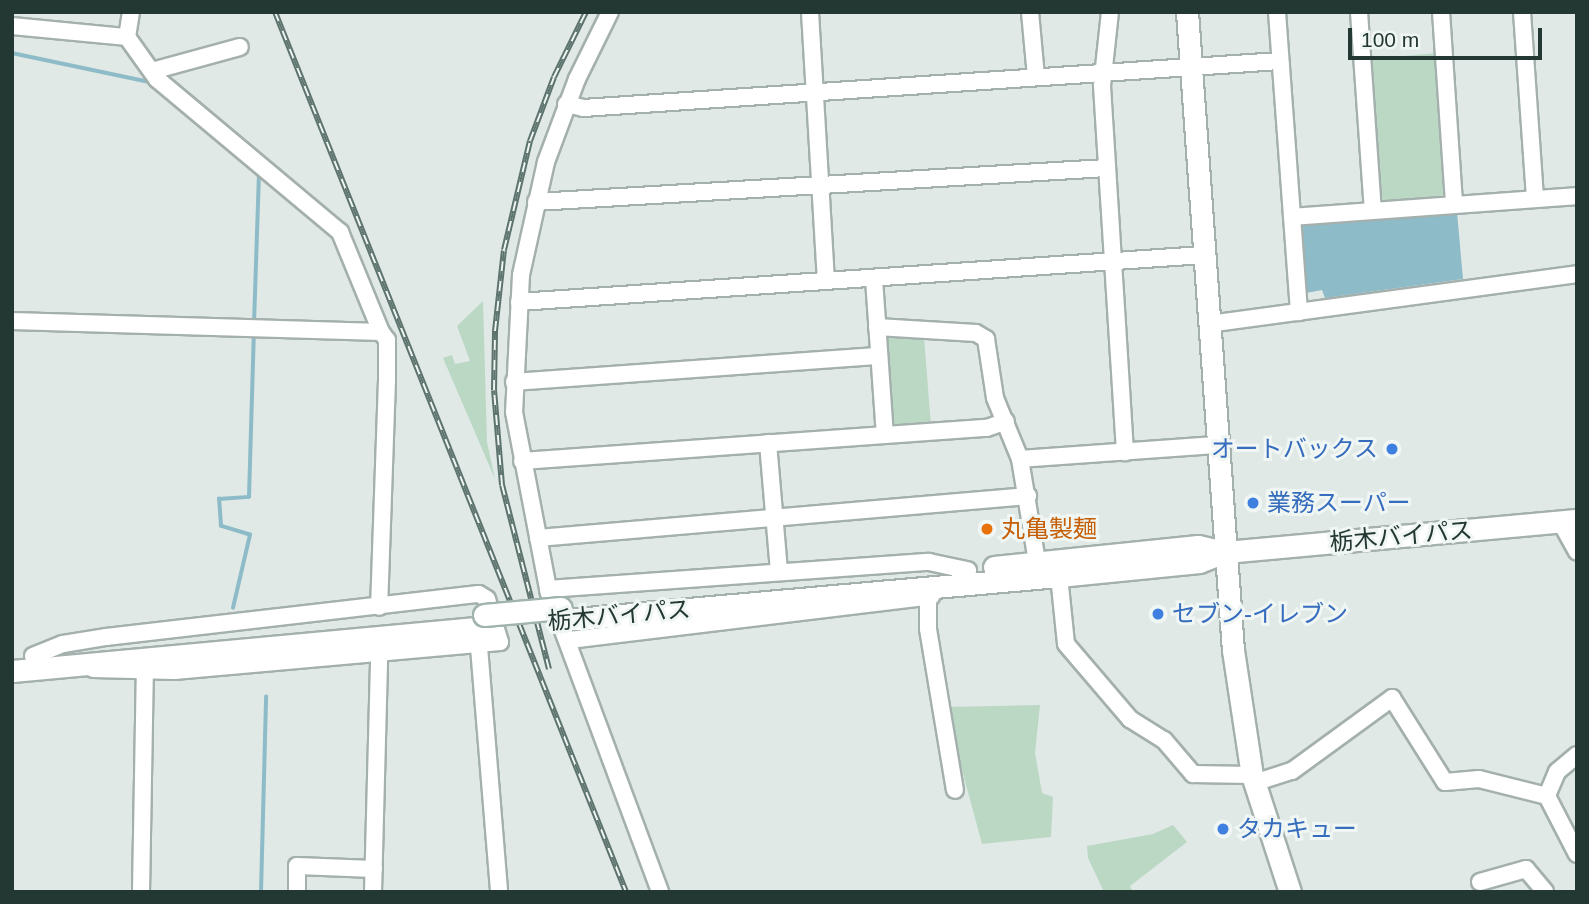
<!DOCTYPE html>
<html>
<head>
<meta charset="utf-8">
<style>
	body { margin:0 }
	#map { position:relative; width:1589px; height:904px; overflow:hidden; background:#e0e9e6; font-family:Helvetica,"Noto Sans JP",sans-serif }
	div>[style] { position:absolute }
	.green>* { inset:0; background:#bbd8c5 }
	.water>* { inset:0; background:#8ebbc8 }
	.stream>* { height:3.5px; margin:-1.75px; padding:0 1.75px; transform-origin:1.75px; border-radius:1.75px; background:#8ebbc8 }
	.roads { filter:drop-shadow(2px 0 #a4b0ad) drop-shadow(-2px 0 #a4b0ad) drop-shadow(0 2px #a4b0ad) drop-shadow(0 -2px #a4b0ad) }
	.street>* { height:16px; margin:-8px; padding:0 8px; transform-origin:8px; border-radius:8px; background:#fff }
	.secondary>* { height:21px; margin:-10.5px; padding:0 10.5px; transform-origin:10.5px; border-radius:10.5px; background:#fff }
	.rail>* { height:6px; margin-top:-3px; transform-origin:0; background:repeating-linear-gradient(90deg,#f0f6f3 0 10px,#5d736e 0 20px); box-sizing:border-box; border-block:2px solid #5d736e }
	.bridges { filter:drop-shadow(2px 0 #a1b3ae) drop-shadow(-2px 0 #a1b3ae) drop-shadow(0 2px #a1b3ae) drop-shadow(0 -2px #a1b3ae) }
	.secondary-bridge>* { height:21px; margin:-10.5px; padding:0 10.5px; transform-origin:10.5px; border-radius:10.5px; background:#fff }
	.dots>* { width:19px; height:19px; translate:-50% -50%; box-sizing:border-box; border:4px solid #f0f6f3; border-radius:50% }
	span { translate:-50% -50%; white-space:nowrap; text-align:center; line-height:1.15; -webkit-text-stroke:6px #f0f6f3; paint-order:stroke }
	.shop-label { font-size:24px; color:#366cbe }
	.right { translate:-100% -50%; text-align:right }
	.left { translate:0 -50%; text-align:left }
	.food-label { font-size:24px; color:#c56008 }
	.street-label { font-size:24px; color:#233733 }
	.frame { position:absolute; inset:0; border:14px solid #233733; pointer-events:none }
	.scale { position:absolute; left:1348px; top:28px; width:194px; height:32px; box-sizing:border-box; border:4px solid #233733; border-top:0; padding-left:9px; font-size:21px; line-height:24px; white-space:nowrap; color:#233733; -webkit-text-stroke:5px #f0f6f3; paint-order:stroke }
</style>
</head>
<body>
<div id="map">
	<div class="green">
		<i style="clip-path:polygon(1438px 53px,1447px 190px,1439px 198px,1387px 202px,1378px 196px,1369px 59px)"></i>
		<i style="clip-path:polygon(483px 301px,487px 442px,495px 479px,443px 358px,452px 355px,455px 364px,470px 361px,457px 326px)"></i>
		<i style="clip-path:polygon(890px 334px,924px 337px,931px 426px,898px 429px,890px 422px,885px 341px)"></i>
		<i style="clip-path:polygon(1040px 705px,1035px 753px,1042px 793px,1053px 797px,1051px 837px,982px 844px,945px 707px)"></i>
		<i style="clip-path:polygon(1173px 825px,1187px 842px,1130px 886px,1133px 892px,1104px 892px,1088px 858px,1087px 846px,1153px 834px)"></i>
	</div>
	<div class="water">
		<i style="clip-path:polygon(1457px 212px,1463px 279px,1325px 298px,1322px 290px,1306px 293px,1299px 229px,1306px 222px)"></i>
	</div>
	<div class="stream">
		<i style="left:12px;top:53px;width:145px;rotate:11.9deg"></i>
		<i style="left:254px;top:324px;width:153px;rotate:-88.1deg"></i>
		<i style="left:233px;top:608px;width:75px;rotate:-76.9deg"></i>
		<i style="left:250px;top:535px;width:30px;rotate:-163deg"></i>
		<i style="left:221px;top:526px;width:27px;rotate:-94deg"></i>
		<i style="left:219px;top:499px;width:30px;rotate:-4deg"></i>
		<i style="left:249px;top:497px;width:165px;rotate:-88.3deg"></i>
		<i style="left:261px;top:892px;width:195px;rotate:-88.5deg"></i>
	</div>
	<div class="roads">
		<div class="street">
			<i style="left:131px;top:12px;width:25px;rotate:99deg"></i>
			<i style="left:127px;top:37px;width:52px;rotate:54.5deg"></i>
			<i style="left:157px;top:79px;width:239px;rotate:39.9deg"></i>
			<i style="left:340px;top:232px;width:108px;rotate:67.7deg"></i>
			<i style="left:610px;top:12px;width:75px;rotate:116.2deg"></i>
			<i style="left:577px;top:79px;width:89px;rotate:110.5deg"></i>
			<i style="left:546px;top:162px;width:116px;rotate:102.5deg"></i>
			<i style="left:521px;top:275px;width:137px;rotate:92.9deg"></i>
			<i style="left:514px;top:412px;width:184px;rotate:79.1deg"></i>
			<i style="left:549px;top:593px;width:319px;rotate:69.6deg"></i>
			<i style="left:810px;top:12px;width:269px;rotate:86.6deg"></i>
			<i style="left:1030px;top:12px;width:65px;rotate:84.7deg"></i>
			<i style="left:1110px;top:12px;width:74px;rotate:96.2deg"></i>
			<i style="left:1102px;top:86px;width:367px;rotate:86.4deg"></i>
			<i style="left:1277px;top:12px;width:301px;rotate:85.8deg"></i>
			<i style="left:1359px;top:12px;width:198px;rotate:86deg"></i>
			<i style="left:1441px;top:12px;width:192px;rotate:86.1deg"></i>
			<i style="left:1522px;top:12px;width:186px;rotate:86deg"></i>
			<i style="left:12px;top:26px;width:116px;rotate:5.5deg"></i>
			<i style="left:152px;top:71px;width:91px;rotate:-15.3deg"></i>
			<i style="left:566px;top:104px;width:17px;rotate:13deg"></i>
			<i style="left:583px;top:108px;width:699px;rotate:-3.86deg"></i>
			<i style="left:536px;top:202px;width:572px;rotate:-3.41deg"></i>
			<i style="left:1292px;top:217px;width:286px;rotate:-4.2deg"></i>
			<i style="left:874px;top:279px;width:156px;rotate:86deg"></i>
			<i style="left:519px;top:302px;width:687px;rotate:-3.93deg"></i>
			<i style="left:12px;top:321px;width:369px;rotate:1.7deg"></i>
			<i style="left:381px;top:332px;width:10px;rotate:53deg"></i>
			<i style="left:387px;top:340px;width:40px;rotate:90deg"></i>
			<i style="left:387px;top:380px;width:227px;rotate:92deg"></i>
			<i style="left:1208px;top:324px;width:372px;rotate:-7.7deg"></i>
			<i style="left:877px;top:327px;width:99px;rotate:3.5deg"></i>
			<i style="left:976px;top:333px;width:12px;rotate:31deg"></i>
			<i style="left:986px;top:339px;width:60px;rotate:81.3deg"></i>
			<i style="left:995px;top:398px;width:66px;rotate:67.7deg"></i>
			<i style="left:1020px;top:459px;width:104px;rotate:80.6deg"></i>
			<i style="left:514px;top:382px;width:366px;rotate:-4.1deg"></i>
			<i style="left:768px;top:443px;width:129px;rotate:85.1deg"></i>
			<i style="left:1020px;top:459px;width:196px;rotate:-4.1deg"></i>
			<i style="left:522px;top:461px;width:466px;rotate:-4.1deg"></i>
			<i style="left:987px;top:428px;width:20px;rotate:-20deg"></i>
			<i style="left:1560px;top:521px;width:35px;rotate:61deg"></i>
			<i style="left:538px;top:538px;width:492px;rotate:-4.9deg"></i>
			<i style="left:1059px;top:576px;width:68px;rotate:84.1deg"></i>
			<i style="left:1066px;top:644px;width:99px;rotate:49.5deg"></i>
			<i style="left:1130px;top:719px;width:40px;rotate:32deg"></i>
			<i style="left:1164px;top:740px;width:45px;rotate:49.5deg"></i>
			<i style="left:1193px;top:774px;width:59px;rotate:1deg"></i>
			<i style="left:548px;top:589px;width:382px;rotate:-4.1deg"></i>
			<i style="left:929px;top:562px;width:40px;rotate:12deg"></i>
			<i style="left:928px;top:597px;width:32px;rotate:90deg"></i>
			<i style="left:928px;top:629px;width:163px;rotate:80.5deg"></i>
			<i style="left:569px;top:640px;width:365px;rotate:-6.9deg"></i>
			<i style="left:479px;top:647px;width:246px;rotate:85.3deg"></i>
			<i style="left:33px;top:656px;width:32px;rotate:-22deg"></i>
			<i style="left:63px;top:644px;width:44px;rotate:-9.2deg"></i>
			<i style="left:106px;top:637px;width:375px;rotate:-6.6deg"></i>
			<i style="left:479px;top:594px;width:9px;rotate:32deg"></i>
			<i style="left:487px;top:599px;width:45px;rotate:73.2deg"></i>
			<i style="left:500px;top:642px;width:327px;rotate:174.9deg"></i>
			<i style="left:174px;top:671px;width:81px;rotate:-178.6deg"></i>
			<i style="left:1577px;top:755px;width:26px;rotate:140deg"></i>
			<i style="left:1557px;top:772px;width:26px;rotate:113deg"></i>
			<i style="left:1547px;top:796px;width:65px;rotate:62.7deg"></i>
			<i style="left:1254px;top:783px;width:40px;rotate:-18deg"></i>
			<i style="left:1292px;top:771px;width:124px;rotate:-36.1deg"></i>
			<i style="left:1392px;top:698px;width:99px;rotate:57.8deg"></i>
			<i style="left:1445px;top:782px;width:34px;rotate:-5deg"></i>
			<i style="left:1479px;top:779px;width:70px;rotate:14deg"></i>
			<i style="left:1480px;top:882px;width:48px;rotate:-15.8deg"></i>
			<i style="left:1526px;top:869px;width:30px;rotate:50deg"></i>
			<i style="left:141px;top:892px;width:230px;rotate:-89deg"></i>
			<i style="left:297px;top:892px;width:26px;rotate:-90deg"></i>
			<i style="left:297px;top:866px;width:77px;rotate:2.2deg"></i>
			<i style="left:373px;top:892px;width:236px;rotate:-88.5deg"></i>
		</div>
		<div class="secondary">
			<i style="left:1187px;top:12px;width:640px;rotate:85.88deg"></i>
			<i style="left:1233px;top:650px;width:126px;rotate:81.4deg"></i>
			<i style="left:1252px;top:775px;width:123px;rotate:72deg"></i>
			<i style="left:994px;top:567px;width:205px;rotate:-5.9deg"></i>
			<i style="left:1198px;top:546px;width:28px;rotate:13deg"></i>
			<i style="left:565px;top:620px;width:496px;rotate:-5.1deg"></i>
			<i style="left:1059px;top:576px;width:141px;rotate:-5.7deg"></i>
			<i style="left:1199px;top:562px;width:28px;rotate:-21deg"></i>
			<i style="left:1225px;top:552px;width:353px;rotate:-5.2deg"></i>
			<i style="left:12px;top:671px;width:477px;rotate:-5.3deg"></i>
		</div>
	</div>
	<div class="rail">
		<i style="left:275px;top:12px;width:947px;rotate:68.25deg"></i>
		<i style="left:549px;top:669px;width:190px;rotate:-104.3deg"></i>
		<i style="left:502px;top:485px;width:95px;rotate:-94.8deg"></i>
		<i style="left:494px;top:390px;width:59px;rotate:-89deg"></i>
		<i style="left:495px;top:331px;width:81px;rotate:-83.7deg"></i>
		<i style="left:504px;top:250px;width:112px;rotate:-76.6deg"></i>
		<i style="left:530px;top:141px;width:68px;rotate:-69.4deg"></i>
		<i style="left:554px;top:77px;width:72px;rotate:-63.8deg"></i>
	</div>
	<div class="bridges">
		<div class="secondary-bridge">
			<i style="left:484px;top:615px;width:77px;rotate:-5.2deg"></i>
		</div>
	</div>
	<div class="dots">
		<i style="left:1392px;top:449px;background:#3f7fe0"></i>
		<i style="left:1253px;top:503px;background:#3f7fe0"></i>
		<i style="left:987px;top:529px;background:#e8710a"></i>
		<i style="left:1158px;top:614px;background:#3f7fe0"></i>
		<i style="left:1223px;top:829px;background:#3f7fe0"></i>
	</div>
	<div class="shop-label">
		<span class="right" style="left:1378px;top:449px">オートバックス</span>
		<span class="left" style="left:1267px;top:503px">業務スーパー</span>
		<span class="left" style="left:1172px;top:614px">セブン-イレブン</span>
		<span class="left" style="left:1237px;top:829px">タカキュー</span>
	</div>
	<div class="food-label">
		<span class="left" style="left:1001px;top:529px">丸亀製麺</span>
	</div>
	<div class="street-label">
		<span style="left:1401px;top:536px;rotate:-5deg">栃木バイパス</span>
		<span style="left:619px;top:615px;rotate:-5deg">栃木バイパス</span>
	</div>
	<div class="frame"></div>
	<div class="scale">100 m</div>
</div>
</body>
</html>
